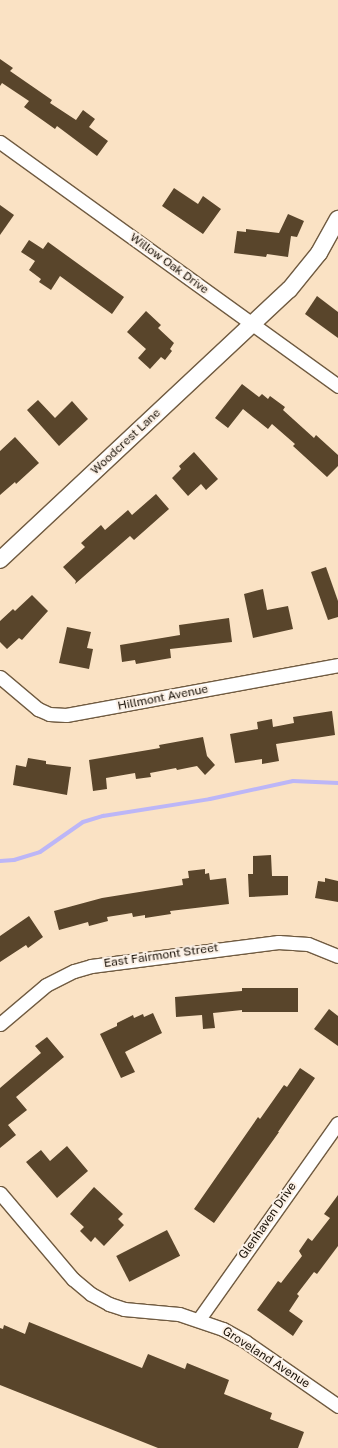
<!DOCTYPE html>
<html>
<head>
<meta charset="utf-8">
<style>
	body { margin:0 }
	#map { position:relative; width:338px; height:1448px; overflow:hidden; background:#fae2c4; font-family:"Public Sans",sans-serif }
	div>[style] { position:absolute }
	.stream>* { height:4px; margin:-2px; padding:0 2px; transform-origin:2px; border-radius:2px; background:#bcb6f7 }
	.building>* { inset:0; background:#59452b; transform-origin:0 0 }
	.roads { filter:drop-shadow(1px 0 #705b41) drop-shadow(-1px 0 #705b41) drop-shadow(0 1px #705b41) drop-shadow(0 -1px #705b41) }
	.minor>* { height:13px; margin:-6.5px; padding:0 6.5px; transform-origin:6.5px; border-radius:6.5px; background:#fff }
	.tertiary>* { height:16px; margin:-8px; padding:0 8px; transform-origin:8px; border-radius:8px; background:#fff }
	span { translate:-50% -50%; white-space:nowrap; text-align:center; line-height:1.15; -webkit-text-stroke:4px #fcf1e6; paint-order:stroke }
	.street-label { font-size:12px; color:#170f05 }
</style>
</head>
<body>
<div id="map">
	<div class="stream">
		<i style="left:0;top:861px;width:14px;rotate:-4deg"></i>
		<i style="left:14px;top:860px;width:27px;rotate:-17deg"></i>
		<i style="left:40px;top:852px;width:52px;rotate:-34.9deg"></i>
		<i style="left:83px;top:822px;width:21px;rotate:-17deg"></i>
		<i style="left:103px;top:816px;width:108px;rotate:-9deg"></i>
		<i style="left:210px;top:799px;width:85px;rotate:-12.2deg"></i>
		<i style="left:293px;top:781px;width:45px;rotate:2.5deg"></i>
	</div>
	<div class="building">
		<i style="clip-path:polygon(0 59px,13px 68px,10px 71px,52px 100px,50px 103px,76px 120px,83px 110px,95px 119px,89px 127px,108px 141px,97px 156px,57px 126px,55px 129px,24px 107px,29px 101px,2px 83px,0 86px)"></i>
		<i style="clip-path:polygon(174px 188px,198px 204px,203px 196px,221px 209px,203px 234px,162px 206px)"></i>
		<i style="clip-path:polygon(0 205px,14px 215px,0 235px)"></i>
		<i style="clip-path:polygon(288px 214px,304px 221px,297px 237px,291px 236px,288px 257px,267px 254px,266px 257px,234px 253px,237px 231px,246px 232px,246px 229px,279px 233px)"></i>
		<i style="clip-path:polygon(29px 240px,43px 249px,48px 242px,124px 297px,112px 314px,60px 276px,51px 290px,39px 282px,41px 279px,29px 270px,35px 261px,21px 252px)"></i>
		<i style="clip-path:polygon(317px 296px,338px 312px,338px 338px,305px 314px)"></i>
		<i style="clip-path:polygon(146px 311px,161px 325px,158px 328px,174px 343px,170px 349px,172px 351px,165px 360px,161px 357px,150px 369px,138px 358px,146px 349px,127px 332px)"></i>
		<i style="clip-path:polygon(242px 384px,259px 397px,262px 394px,268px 399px,270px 396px,285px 407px,283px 410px,314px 438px,316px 435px,338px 455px,338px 466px,327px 477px,293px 446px,295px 444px,272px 424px,268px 429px,243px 409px,228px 428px,215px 418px)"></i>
		<i style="clip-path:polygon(38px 400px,55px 418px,72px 401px,88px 419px,59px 446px,27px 410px)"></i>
		<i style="clip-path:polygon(15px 437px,39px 463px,16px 484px,15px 482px,0 495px,0 451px)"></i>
		<i style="clip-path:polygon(194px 452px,218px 479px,206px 490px,201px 484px,188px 496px,172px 478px,181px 469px,179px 466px)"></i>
		<i style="clip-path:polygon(156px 494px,169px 509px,134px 540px,130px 536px,75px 584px,76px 581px,63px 567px,85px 547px,81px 543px,101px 525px,105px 530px,128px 510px,132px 515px)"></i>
		<i style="clip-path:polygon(326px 567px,338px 601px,338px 617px,328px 620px,311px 572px)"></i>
		<i style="clip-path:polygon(263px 589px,267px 610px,288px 606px,293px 629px,253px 638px,244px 594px)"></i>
		<i style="clip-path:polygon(32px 595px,48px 611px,22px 640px,19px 638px,7px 649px,0 642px,0 621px,13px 609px,15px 611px)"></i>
		<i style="clip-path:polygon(229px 618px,232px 642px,170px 649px,171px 658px,136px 664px,135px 660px,122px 662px,120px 645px,180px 635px,179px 625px)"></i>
		<i style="clip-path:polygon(67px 627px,91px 632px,87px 648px,93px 649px,89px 669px,59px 663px)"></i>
		<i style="clip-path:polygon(332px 711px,335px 735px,276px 744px,279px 761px,262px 764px,262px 759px,235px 763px,230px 734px,258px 729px,257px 722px,272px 719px,273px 727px,294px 723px,293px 717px)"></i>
		<i style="clip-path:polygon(203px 737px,207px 756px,215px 765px,205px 775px,197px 766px,177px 770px,176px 768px,150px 773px,151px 777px,136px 779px,135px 773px,106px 778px,107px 789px,93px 791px,89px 760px,160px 748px,159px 745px)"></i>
		<i style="clip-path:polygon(28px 758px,46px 761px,46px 764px,71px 767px,67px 795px,13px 785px,16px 765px,26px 767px)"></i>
		<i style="clip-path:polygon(271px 855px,272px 876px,288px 876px,288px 895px,249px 897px,248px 874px,253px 874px,253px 856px)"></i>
		<i style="clip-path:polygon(205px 869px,205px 874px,209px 873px,210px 880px,226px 878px,229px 904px,170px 911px,171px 914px,145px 918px,145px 915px,133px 917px,132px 913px,107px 917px,108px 921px,89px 926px,88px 922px,59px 930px,54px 911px,102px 898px,183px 885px,182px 879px,189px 878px,188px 871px)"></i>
		<i style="clip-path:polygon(325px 878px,338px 881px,338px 902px,315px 898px,318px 881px,325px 882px)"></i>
		<i style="clip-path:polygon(29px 916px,43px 937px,28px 948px,26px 945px,0 962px,0 936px)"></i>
		<i style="clip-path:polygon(242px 988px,298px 988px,298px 1012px,242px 1012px,242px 1010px,213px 1013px,215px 1028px,203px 1029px,202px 1015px,176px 1017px,175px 997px,242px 991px)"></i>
		<i style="clip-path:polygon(329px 1009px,338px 1016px,338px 1046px,314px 1029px)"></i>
		<i style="clip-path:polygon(153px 1013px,162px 1033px,125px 1052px,135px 1072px,121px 1078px,100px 1034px,117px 1026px,117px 1023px,133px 1015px,134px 1018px,143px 1014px,144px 1017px)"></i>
		<i style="clip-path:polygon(47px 1037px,64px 1057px,16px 1097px,27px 1110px,8px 1125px,16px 1135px,0 1148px,0 1088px,41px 1053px,35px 1046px)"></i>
		<i style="clip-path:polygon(300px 1068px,315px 1078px,278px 1132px,279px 1132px,214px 1223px,194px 1209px,258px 1117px,260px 1119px,284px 1085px,287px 1087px)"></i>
		<i style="clip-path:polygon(67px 1146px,88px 1171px,57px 1198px,26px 1162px,41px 1150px,50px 1161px)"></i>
		<i style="clip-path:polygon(94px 1187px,123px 1214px,118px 1219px,124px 1225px,104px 1246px,95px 1237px,91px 1242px,80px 1231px,84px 1227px,70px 1214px)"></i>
		<i style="clip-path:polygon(338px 1195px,338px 1246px,317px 1274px,314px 1272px,297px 1294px,299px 1296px,289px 1311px,303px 1321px,293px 1336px,257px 1310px,278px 1281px,281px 1283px,302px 1256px,299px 1251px,308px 1238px,312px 1241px,330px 1218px,324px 1214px)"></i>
		<i style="left:167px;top:1230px;width:29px;height:57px;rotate:63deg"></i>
		<i style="clip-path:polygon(29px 1322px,142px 1368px,148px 1354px,185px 1369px,187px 1363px,229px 1380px,224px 1394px,272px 1413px,270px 1419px,304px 1432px,298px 1448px,158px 1448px,0 1385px,0 1328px,3px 1329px,4px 1325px,25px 1334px)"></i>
	</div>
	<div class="roads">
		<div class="minor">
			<i style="left:0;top:142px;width:417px;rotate:35.8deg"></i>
			<i style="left:0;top:677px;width:50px;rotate:40.1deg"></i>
			<i style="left:38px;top:709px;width:12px;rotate:24deg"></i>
			<i style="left:49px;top:714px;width:17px;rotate:3deg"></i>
			<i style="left:66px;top:715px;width:277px;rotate:-10.4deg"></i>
			<i style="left:0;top:1024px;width:60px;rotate:-40.3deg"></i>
			<i style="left:46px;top:985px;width:31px;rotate:-27deg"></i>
			<i style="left:74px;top:971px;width:18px;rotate:-16deg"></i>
			<i style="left:91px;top:966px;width:189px;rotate:-7.3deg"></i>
			<i style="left:278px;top:942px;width:30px;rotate:4deg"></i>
			<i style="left:308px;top:944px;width:32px;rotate:22deg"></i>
			<i style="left:0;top:1193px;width:113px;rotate:49.7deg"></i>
			<i style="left:73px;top:1279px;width:23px;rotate:40deg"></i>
			<i style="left:91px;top:1294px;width:21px;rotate:29deg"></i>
			<i style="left:109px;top:1304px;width:16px;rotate:18deg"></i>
			<i style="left:124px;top:1309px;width:55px;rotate:5.2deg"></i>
			<i style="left:179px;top:1314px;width:46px;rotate:18.8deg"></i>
			<i style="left:223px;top:1329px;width:26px;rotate:29deg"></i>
			<i style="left:246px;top:1342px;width:112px;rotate:34.8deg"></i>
			<i style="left:199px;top:1319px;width:240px;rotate:-54.7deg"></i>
		</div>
		<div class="tertiary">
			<i style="left:0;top:560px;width:396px;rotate:-43.1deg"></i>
			<i style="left:289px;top:290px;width:48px;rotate:-51deg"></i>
			<i style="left:319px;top:253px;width:39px;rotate:-61deg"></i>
		</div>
	</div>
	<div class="street-label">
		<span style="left:169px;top:264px;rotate:36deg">Willow Oak Drive</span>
		<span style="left:126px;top:442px;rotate:-43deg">Woodcrest Lane</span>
		<span style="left:163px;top:698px;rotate:-11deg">Hillmont Avenue</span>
		<span style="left:161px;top:956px;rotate:-8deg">East Fairmont Street</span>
		<span style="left:268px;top:1221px;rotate:-55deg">Glenhaven Drive</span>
		<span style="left:266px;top:1358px;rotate:33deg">Groveland Avenue</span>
	</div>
</div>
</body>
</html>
